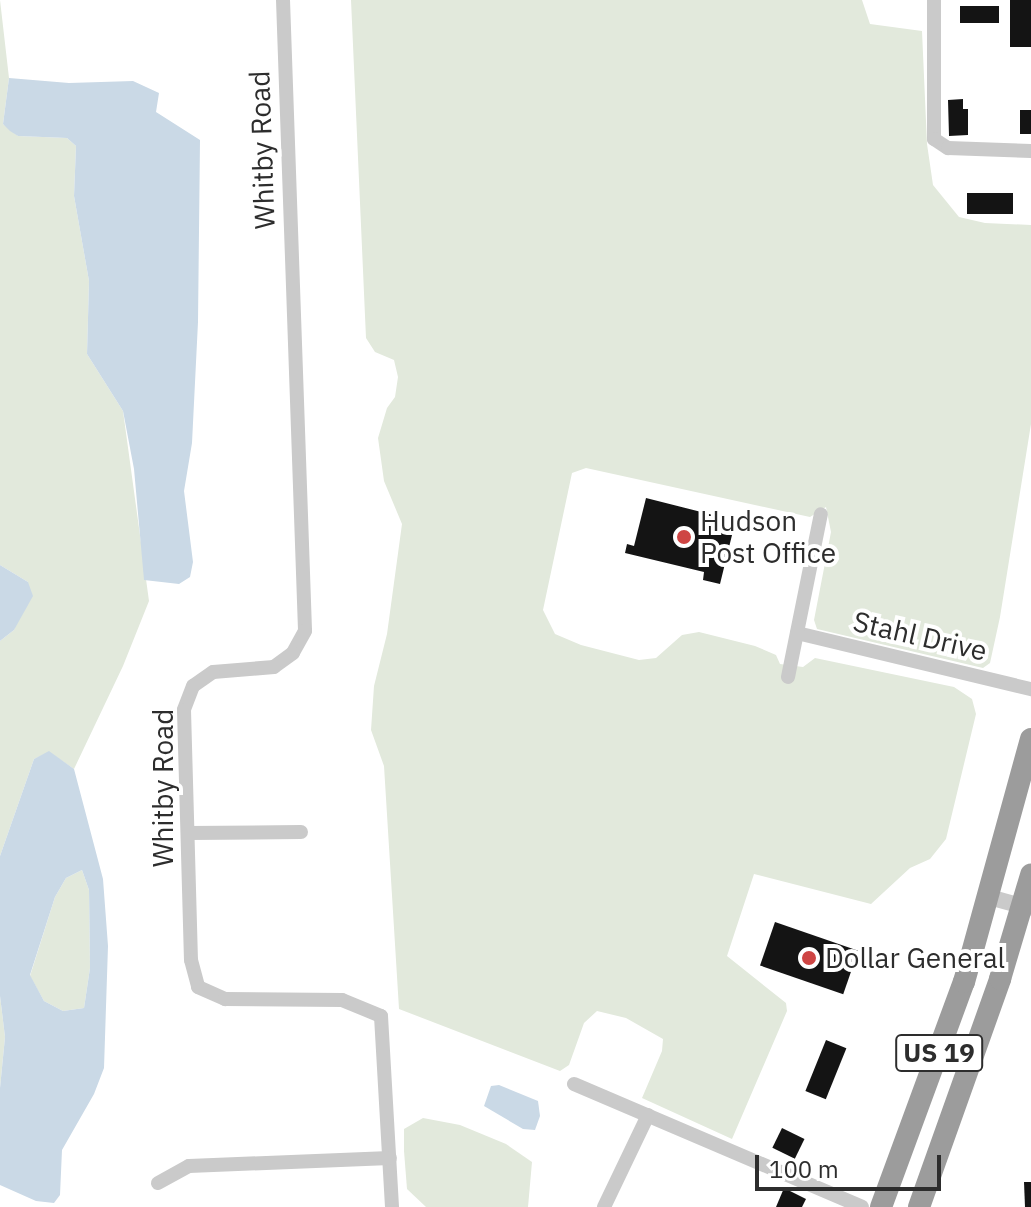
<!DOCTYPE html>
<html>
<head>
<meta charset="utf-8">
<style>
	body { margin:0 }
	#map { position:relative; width:1031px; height:1207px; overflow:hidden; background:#fff; font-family:"IBM Plex Sans",sans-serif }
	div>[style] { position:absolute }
	.green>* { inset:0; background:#e2e9dc }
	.water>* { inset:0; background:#cad9e6 }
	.building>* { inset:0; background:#141414; transform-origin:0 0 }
	.minor>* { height:14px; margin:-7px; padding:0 7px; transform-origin:7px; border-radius:7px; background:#cacaca }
	.tertiary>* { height:16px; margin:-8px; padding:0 8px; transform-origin:8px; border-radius:8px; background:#cacaca }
	.trunk>* { height:22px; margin:-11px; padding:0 11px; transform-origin:11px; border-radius:11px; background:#9c9c9c }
	.dots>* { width:22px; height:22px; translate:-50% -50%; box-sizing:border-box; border:4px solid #fff; border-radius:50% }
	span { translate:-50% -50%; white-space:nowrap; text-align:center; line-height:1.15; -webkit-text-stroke:8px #fff; paint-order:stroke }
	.shield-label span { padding:2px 6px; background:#fff; border:2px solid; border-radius:6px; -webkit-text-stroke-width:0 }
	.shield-label { font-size:26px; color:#2d2d2d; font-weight:700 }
	.street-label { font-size:28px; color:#2d2d2d }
	.poi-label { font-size:28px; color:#2d2d2d }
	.left { translate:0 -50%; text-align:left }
	.scale { position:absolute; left:755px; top:1155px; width:186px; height:36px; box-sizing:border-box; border:4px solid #2d2d2d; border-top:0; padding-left:10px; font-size:24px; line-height:28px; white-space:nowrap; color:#2d2d2d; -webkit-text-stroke:6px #fff; paint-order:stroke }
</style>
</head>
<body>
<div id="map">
	<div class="green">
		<i style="clip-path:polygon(0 0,9px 78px,3px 124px,18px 136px,67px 138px,76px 146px,74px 196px,89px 281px,87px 354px,123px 411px,149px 601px,123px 666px,74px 769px,49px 752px,34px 759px,0 856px,0 641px,14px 630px,28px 582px,0 565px)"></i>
		<i style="clip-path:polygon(351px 0,862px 0,870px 24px,922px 31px,927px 144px,933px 185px,959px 217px,985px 223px,1031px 225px,1031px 424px,1000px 617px,990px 663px,983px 668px,817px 629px,814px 620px,831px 532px,826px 507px,810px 517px,586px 468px,572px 473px,543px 610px,555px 634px,581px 645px,639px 660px,656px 658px,682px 635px,699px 632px,755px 646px,776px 655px,780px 664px,803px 667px,815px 658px,954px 687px,972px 699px,976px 714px,946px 839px,930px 859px,910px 868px,871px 904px,754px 874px,727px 956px,786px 1003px,787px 1011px,732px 1139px,642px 1098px,662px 1051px,663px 1039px,626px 1018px,597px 1011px,584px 1023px,569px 1065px,560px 1071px,399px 1009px,384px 766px,371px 730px,374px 686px,387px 634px,402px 524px,384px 481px,378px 438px,387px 408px,395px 397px,398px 377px,394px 360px,375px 352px,366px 338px)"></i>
		<i style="clip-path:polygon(82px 870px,89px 890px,90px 968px,84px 1008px,63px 1011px,44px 1001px,30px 976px,55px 897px,66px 878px)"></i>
		<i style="clip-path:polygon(0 996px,5px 1037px,0 1088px)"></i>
		<i style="clip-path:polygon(423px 1118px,460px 1125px,506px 1144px,532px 1162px,528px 1207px,426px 1207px,407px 1189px,404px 1151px,404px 1129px)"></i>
	</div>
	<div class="water">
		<i style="clip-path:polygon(9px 78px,69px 83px,133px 81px,159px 93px,156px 112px,200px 140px,198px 322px,192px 443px,184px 491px,193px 562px,190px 577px,179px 584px,144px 580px,134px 469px,123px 411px,87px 354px,89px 281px,74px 196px,76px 146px,67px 138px,18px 136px,10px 131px,3px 124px)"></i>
		<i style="clip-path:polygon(0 565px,28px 582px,33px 596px,14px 630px,0 641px)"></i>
		<i style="clip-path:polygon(evenodd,49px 751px,74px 769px,103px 879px,108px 946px,104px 1068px,94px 1094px,62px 1150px,60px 1195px,54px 1203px,36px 1201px,0 1185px,0 1088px,5px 1037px,0 996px,0 856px,34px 759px,49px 751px,82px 870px,89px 890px,90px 968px,84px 1008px,63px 1011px,44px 1001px,30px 975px,55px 897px,66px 878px,82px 870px)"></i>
		<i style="clip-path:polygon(499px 1085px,538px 1101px,540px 1116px,535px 1130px,523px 1129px,484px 1106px,491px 1086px)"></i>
	</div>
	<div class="building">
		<i style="left:1010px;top:0;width:21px;height:47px"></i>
		<i style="left:999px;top:6px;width:17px;height:39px;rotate:90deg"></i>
		<i style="clip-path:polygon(963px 99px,963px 109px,968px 109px,968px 135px,949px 136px,948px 100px)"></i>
		<i style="left:1031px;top:110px;width:24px;height:11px;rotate:90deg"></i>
		<i style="left:967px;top:193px;width:46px;height:21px"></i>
		<i style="clip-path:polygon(646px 498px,721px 517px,719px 527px,733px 531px,720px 584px,703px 580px,704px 572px,625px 553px,627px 544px,634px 546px)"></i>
		<i style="left:775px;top:922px;width:88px;height:46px;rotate:19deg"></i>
		<i style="left:826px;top:1040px;width:22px;height:55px;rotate:22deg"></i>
		<i style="left:782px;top:1128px;width:25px;height:22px;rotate:26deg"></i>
		<i style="clip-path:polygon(1024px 1182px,1031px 1182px,1031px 1207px,1025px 1207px)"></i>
		<i style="clip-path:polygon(784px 1188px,806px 1199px,802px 1207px,776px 1207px)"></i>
	</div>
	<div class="minor">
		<i style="left:283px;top:0;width:631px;rotate:88deg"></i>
		<i style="left:305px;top:631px;width:25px;rotate:119deg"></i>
		<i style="left:293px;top:653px;width:24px;rotate:144deg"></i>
		<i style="left:274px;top:667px;width:61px;rotate:175.3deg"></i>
		<i style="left:213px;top:672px;width:24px;rotate:145deg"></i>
		<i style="left:193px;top:686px;width:26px;rotate:111deg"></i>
		<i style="left:184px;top:710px;width:250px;rotate:88.4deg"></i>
		<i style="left:191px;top:960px;width:28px;rotate:75deg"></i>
		<i style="left:198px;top:987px;width:30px;rotate:24deg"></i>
		<i style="left:225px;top:999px;width:117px;rotate:0.5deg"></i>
		<i style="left:342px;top:1000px;width:42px;rotate:22.3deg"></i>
		<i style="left:381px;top:1016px;width:191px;rotate:86.7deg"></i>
		<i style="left:934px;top:0;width:139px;rotate:90deg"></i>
		<i style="left:934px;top:139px;width:17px;rotate:33deg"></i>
		<i style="left:948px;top:148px;width:83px;rotate:2.1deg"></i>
		<i style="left:797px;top:633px;width:241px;rotate:13.5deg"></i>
		<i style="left:788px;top:677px;width:166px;rotate:-78.6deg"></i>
		<i style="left:189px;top:833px;width:112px;rotate:-0.5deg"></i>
		<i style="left:574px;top:1084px;width:313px;rotate:23.1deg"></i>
		<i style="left:158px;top:1183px;width:35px;rotate:-29deg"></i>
		<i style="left:189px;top:1166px;width:201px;rotate:-2.3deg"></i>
		<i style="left:604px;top:1207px;width:102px;rotate:-64.4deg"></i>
	</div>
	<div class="tertiary">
		<i style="left:989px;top:897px;width:41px;rotate:15.4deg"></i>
	</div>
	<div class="trunk">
		<i style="left:881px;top:1207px;width:240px;rotate:-69.8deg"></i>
		<i style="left:964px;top:982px;width:252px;rotate:-74.6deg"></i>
		<i style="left:919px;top:1207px;width:242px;rotate:-70.4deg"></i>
		<i style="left:1000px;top:979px;width:109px;rotate:-73.4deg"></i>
	</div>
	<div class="dots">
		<i style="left:684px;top:537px;background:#ce4544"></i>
		<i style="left:809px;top:958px;background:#ce4544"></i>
	</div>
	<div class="shield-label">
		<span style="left:939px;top:1053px">US 19</span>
	</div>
	<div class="street-label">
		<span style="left:262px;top:150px;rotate:-92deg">Whitby Road</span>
		<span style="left:920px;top:636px;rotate:13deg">Stahl Drive</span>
		<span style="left:163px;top:788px;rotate:-90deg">Whitby Road</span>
	</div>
	<div class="poi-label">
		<span class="left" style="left:700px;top:537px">Hudson<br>Post Office</span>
		<span class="left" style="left:825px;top:958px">Dollar General</span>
	</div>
	<div class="scale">100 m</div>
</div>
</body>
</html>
